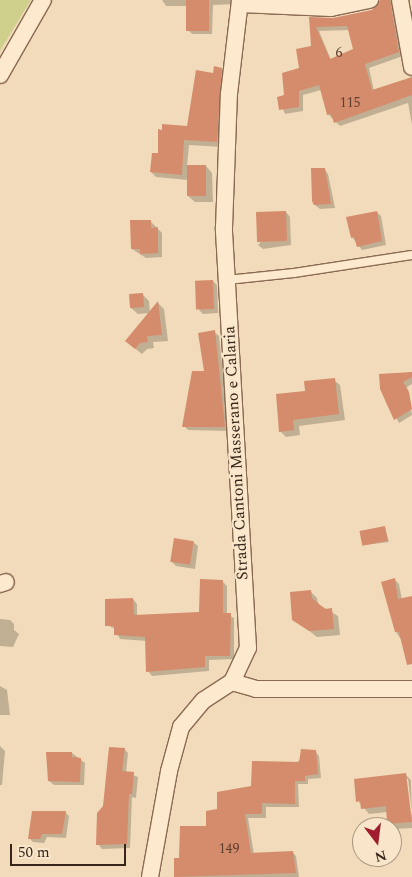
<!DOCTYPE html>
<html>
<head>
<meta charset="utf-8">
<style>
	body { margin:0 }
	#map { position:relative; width:412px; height:877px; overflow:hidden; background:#f2dbba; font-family:Spectral,serif }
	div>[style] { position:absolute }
	.green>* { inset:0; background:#d0d08d }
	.shadow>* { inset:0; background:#0003 }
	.building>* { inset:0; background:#d48c6c; transform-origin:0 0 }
	.roads { filter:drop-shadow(1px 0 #8a6a53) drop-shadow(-1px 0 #8a6a53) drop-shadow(0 1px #8a6a53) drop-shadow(0 -1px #8a6a53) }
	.lane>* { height:8px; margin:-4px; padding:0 4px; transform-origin:4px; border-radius:4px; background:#fce9ce }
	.street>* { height:16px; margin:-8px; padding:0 8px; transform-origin:8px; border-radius:8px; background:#fce9ce }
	span { translate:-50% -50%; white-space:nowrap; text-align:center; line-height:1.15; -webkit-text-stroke:4.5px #f9e6ca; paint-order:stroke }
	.number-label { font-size:14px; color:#5f3f2e }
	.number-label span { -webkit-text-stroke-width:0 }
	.street-label { font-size:16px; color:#382519 }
	.north { position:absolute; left:352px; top:817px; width:50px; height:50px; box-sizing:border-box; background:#f9e6ca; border:1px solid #ac9983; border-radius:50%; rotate:165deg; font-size:14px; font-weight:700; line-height:20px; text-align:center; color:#382519 }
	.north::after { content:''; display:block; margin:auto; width:18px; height:22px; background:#9f1d2c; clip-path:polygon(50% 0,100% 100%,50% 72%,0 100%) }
	.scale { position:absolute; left:10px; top:844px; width:116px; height:22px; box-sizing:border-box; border:2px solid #382519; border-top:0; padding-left:6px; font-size:15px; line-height:18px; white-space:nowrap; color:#382519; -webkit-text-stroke:4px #f9e6ca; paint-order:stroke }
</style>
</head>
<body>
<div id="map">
	<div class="green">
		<i style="clip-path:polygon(0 0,31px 0,0 51px)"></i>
	</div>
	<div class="shadow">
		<i style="clip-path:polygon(162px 0,233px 0,234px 4px,213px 5px,212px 34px,192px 34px,188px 30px,188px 6px,166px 6px)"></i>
		<i style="clip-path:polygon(evenodd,381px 0,396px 0,403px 56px,369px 68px,374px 91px,412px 80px,412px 125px,408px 103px,340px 126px,328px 114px,321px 90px,303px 95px,303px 111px,285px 114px,278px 98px,285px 96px,312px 47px,310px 18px,333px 19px,377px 9px,381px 0,349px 30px,355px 50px,331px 60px,319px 31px,349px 30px)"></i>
		<i style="clip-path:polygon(221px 69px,227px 74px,222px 147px,189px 145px,187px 166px,206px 166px,212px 173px,213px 202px,195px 202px,188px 196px,188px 180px,156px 177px,151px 172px,159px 155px,188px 127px,214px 74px)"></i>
		<i style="clip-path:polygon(324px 169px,328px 174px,335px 208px,320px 209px,315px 205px)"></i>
		<i style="clip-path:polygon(286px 212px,290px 217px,291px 245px,263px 249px,258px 245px)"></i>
		<i style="clip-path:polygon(377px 212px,381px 216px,386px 245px,362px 250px,352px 237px)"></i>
		<i style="clip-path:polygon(150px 221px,162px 233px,162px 257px,146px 258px,132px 249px)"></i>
		<i style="clip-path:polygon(213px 281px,217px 285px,218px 313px,203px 314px,199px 310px)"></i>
		<i style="clip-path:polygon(142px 294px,149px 301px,150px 313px,158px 303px,164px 309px,168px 341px,153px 342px,154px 348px,147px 349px,142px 354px,133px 347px,150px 313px,138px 314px,131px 308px)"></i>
		<i style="clip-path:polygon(214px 332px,219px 336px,229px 431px,188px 430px,184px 426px,205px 373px)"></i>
		<i style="clip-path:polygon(412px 373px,412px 384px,407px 387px,412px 415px,399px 423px,381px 389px)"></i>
		<i style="clip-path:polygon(334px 380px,340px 385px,345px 420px,299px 426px,300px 435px,286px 437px,280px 431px)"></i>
		<i style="clip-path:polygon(385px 528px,389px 542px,365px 545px)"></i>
		<i style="clip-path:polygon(193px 542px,198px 546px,195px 569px,176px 566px,172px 562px)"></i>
		<i style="clip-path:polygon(394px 579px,399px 584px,402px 600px,412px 597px,412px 656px,396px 632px)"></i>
		<i style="clip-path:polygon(223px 582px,227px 586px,227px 614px,234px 618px,234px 659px,209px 660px,209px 671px,152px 676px,148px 671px,147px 641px,120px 639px,115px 629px,107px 625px,133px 599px,137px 604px,137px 616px,200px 614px)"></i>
		<i style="clip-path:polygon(311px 592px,317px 598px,318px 604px,338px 616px,340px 635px,317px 637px,294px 619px)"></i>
		<i style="clip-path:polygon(0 619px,10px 620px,14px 624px,14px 630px,19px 634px,13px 647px,0 646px)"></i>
		<i style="clip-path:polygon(0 686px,7px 690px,10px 715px,0 715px)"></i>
		<i style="clip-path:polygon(0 746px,5px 751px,2px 785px,0 785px)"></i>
		<i style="clip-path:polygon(124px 749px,128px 753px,126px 773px,138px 777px,136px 798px,132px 797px,130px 848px,102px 849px,98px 844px,104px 807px)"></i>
		<i style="clip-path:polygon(315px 751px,319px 756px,321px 778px,308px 779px,308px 784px,298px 784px,299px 807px,266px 807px,266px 818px,248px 818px,254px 854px,292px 852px,296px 856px,299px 877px,176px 877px,180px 859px,218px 810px)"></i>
		<i style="clip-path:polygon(72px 753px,85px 763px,84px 785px,54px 785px,49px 781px)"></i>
		<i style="clip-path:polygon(evenodd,405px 774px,411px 780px,412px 828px,394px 829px,388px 823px,388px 812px,369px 814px,358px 801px,405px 774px,405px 779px,408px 779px,412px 814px,410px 815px,405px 779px)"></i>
		<i style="clip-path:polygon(65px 812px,69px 816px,66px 838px,47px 837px,44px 843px,33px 842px,29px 838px)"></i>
	</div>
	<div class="building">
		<i style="left:186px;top:0;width:23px;height:31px"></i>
		<i style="clip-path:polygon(evenodd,380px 0,390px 0,399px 52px,365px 64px,372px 90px,412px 77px,412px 95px,334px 123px,331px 114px,327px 115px,319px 85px,299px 91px,299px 107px,279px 110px,277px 97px,284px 95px,282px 73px,299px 68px,296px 49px,311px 46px,309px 17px,333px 18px,372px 10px,380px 0,347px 26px,353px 49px,330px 59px,316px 27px,347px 26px)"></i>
		<i style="clip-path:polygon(214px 66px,222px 68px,217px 142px,184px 140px,182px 175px,150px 172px,152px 153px,158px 153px,158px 129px,162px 130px,162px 124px,187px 126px,196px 70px,213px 73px)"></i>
		<i style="left:187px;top:165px;width:19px;height:31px"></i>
		<i style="clip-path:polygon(311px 168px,325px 168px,331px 204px,314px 205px,312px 201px)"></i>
		<i style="left:286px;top:211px;width:30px;height:30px;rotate:88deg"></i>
		<i style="clip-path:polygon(377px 211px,382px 241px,357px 247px,354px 237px,351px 238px,346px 217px)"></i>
		<i style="clip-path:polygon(130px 220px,151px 220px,151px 228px,158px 227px,158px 253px,140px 254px,140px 249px,131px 249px)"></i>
		<i style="left:213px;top:280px;width:29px;height:18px;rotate:88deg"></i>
		<i style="left:143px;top:293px;width:14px;height:14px;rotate:86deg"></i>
		<i style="clip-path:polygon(158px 301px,162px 335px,147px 336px,148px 342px,140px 343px,135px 349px,125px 341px)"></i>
		<i style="clip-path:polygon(215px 330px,225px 427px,182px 427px,192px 371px,204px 371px,198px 333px)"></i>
		<i style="clip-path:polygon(412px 372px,412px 377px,403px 382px,409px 392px,412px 409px,394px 420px,380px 389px,379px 374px)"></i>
		<i style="clip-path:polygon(335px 378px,339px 414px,293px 420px,294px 430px,279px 432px,276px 394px,305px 391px,304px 381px)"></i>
		<i style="left:385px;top:526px;width:15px;height:26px;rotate:79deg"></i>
		<i style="left:174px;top:538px;width:20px;height:24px;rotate:9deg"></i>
		<i style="clip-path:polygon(395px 578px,398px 599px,412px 596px,412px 664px,407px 665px,399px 632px,395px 632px,381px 582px)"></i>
		<i style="clip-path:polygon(200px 579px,223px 580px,223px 613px,231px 613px,230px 656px,205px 656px,205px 667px,146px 672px,145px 637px,114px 635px,114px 626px,105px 626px,105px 599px,133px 598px,134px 615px,199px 612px)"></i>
		<i style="clip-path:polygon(311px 590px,312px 598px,325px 609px,332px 608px,334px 629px,309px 631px,292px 620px,290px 592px)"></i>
		<i style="clip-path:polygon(109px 747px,125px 748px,122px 771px,134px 772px,132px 794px,129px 794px,127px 844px,96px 845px,97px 813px,103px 806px)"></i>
		<i style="clip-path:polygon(301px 749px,316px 750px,318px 774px,305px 776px,305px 781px,295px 781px,295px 804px,262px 803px,262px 814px,245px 814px,251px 853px,293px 851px,296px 873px,174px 877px,174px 858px,179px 858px,180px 826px,206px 826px,206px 811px,217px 809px,217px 792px,251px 786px,252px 761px,299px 762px)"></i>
		<i style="clip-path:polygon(46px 752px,72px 752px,72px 757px,81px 758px,80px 782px,48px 781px)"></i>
		<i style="clip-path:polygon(406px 773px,412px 822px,387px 824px,386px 806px,361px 809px,360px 801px,356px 802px,354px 779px)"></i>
		<i style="clip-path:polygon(32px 811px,66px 811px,62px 834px,42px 834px,40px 839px,28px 839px)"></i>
	</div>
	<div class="roads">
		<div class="lane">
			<i style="left:227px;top:280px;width:67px;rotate:-6deg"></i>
			<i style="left:294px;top:273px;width:119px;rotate:-8.7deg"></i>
		</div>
		<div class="street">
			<i style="left:400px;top:0;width:68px;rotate:79.8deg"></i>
			<i style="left:240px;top:4px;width:91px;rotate:2.5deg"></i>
			<i style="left:331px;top:8px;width:40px;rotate:-12deg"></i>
			<i style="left:0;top:75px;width:86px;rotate:-60.2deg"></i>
			<i style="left:0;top:584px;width:6px;rotate:-18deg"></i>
			<i style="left:232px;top:682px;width:25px;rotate:16deg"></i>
			<i style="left:256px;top:689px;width:156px"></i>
			<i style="left:150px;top:877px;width:108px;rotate:-79.8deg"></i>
			<i style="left:169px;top:771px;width:46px;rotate:-74.7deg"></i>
			<i style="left:181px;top:727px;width:35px;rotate:-50deg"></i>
			<i style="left:204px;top:700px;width:33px;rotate:-33deg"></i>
			<i style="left:232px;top:682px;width:38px;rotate:-65deg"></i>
			<i style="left:248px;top:648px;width:421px;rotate:-93.3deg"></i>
			<i style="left:224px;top:228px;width:134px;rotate:-87.9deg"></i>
			<i style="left:229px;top:94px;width:95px;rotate:-83.3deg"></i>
		</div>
	</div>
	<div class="number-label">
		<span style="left:339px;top:53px">6</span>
		<span style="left:350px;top:103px">115</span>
		<span style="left:229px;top:849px">149</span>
	</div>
	<div class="street-label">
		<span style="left:236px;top:453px;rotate:-93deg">Strada Cantoni Masserano e Calaria</span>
	</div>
	<div class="north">N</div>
	<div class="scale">50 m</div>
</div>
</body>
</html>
